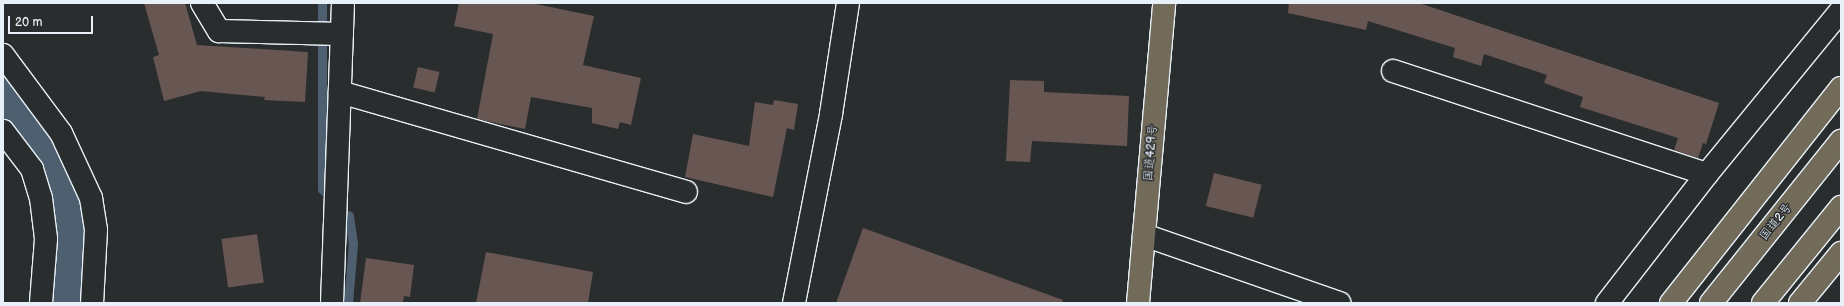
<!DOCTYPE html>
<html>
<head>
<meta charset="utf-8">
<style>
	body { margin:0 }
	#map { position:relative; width:1844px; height:306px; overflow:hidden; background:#2a2d2e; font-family:"Balsamiq Sans","Klee One",sans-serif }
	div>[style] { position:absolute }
	.stream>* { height:9px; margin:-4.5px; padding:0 4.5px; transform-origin:4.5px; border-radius:4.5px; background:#4e6070 }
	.river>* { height:51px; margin:-25.5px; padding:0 25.5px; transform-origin:25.5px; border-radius:25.5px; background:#4e6070 }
	.building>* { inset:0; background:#685653; transform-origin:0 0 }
	.roads { filter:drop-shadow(1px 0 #e8f1f8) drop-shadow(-1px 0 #e8f1f8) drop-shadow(0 1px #e8f1f8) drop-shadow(0 -1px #e8f1f8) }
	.minor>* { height:22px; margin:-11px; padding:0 11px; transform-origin:11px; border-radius:11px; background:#2a2d2e }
	.tertiary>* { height:22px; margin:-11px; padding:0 11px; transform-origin:11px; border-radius:11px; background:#2a2d2e }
	.trunk>* { height:22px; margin:-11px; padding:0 11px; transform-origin:11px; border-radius:11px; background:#726b5a }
	span { translate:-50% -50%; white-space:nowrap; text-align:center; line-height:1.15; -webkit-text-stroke:3px #2a2d2e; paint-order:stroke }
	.street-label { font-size:12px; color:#e8f1f8 }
	.frame { position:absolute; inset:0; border:4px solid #e8f1f8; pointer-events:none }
	.scale { position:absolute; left:8px; top:16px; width:85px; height:18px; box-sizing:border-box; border:2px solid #e8f1f8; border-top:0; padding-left:5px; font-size:12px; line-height:14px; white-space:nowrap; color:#e8f1f8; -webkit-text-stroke:3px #2a2d2e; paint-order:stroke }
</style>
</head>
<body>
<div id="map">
	<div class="stream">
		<i style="left:322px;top:3px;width:186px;rotate:90deg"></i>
		<i style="left:322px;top:189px;width:4px;rotate:45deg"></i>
		<i style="left:348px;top:303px;width:59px;rotate:-85.2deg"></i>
		<i style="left:353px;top:244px;width:29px;rotate:-98deg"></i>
	</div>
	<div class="river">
		<i style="left:3px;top:97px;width:89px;rotate:55.1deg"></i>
		<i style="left:54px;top:170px;width:50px;rotate:70.1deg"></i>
		<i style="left:71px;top:217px;width:86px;rotate:95.3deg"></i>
	</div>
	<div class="building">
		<i style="clip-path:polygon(144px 3px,185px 3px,197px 45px,308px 52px,305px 102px,264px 100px,265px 97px,201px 91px,164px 101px,153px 57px,159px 55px)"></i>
		<i style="clip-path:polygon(459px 3px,531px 3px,594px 16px,583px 65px,641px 78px,631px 125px,620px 122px,618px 129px,592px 123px,592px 108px,531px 97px,525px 129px,477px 119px,493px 34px,454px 26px)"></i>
		<i style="clip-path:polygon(1289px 3px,1419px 3px,1719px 103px,1706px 144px,1703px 143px,1698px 158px,1674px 150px,1678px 138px,1580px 107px,1583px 97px,1544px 83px,1547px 75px,1484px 54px,1481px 66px,1453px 57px,1455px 48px,1368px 21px,1366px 30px,1288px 13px)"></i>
		<i style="left:418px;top:67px;width:22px;height:21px;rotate:13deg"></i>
		<i style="clip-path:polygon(1010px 80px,1044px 81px,1044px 92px,1129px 96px,1127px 146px,1032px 141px,1030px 162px,1006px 161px)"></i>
		<i style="clip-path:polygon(774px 100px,798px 104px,794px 130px,787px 128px,773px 197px,685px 177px,693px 134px,749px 146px,755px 102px,773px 105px)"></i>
		<i style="left:1214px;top:173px;width:49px;height:34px;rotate:14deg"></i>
		<i style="clip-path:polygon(863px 228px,1063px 300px,1062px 303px,836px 303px)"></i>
		<i style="left:257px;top:234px;width:49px;height:36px;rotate:82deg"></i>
		<i style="clip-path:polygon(486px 252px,593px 272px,588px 303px,476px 303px)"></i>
		<i style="clip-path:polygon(366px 258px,414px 265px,410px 297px,404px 296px,403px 303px,360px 303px)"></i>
	</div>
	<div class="roads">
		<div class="minor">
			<i style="left:202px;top:3px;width:33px;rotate:59deg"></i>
			<i style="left:219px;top:31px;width:123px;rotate:1.4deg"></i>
			<i style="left:3px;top:55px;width:97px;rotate:53.4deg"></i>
			<i style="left:61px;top:133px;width:72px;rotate:65.2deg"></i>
			<i style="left:91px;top:198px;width:32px;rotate:81deg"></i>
			<i style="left:96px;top:230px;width:73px;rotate:93.1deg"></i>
			<i style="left:1393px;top:71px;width:330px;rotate:18.2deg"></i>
			<i style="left:340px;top:92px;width:360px;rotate:16.1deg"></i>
			<i style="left:3px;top:131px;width:48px;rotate:52.7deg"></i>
			<i style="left:32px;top:169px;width:30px;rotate:73deg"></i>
			<i style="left:41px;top:198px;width:41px;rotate:83deg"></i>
			<i style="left:46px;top:239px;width:64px;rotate:94.5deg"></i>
			<i style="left:1144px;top:235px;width:207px;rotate:19.2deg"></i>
			<i style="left:794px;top:303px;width:193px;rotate:-78.9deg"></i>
			<i style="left:831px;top:114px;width:112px;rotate:-81.3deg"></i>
			<i style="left:1607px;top:303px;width:163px;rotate:-52.2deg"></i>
			<i style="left:1707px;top:174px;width:212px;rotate:-50.7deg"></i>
		</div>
		<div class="tertiary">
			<i style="left:332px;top:303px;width:300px;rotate:-87.9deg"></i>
		</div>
		<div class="trunk">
			<i style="left:1138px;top:303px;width:301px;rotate:-85deg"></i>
			<i style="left:1671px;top:303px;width:274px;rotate:-51.7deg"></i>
			<i style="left:1711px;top:303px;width:208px;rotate:-51.3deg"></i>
			<i style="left:1763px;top:303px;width:124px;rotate:-50.9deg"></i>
			<i style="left:1800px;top:303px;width:65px;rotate:-50.6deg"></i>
		</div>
	</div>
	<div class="street-label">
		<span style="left:1151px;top:153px;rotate:-85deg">国道429号</span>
		<span style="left:1776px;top:222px;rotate:-51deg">国道2号</span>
	</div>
	<div class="frame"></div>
	<div class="scale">20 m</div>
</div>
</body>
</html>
